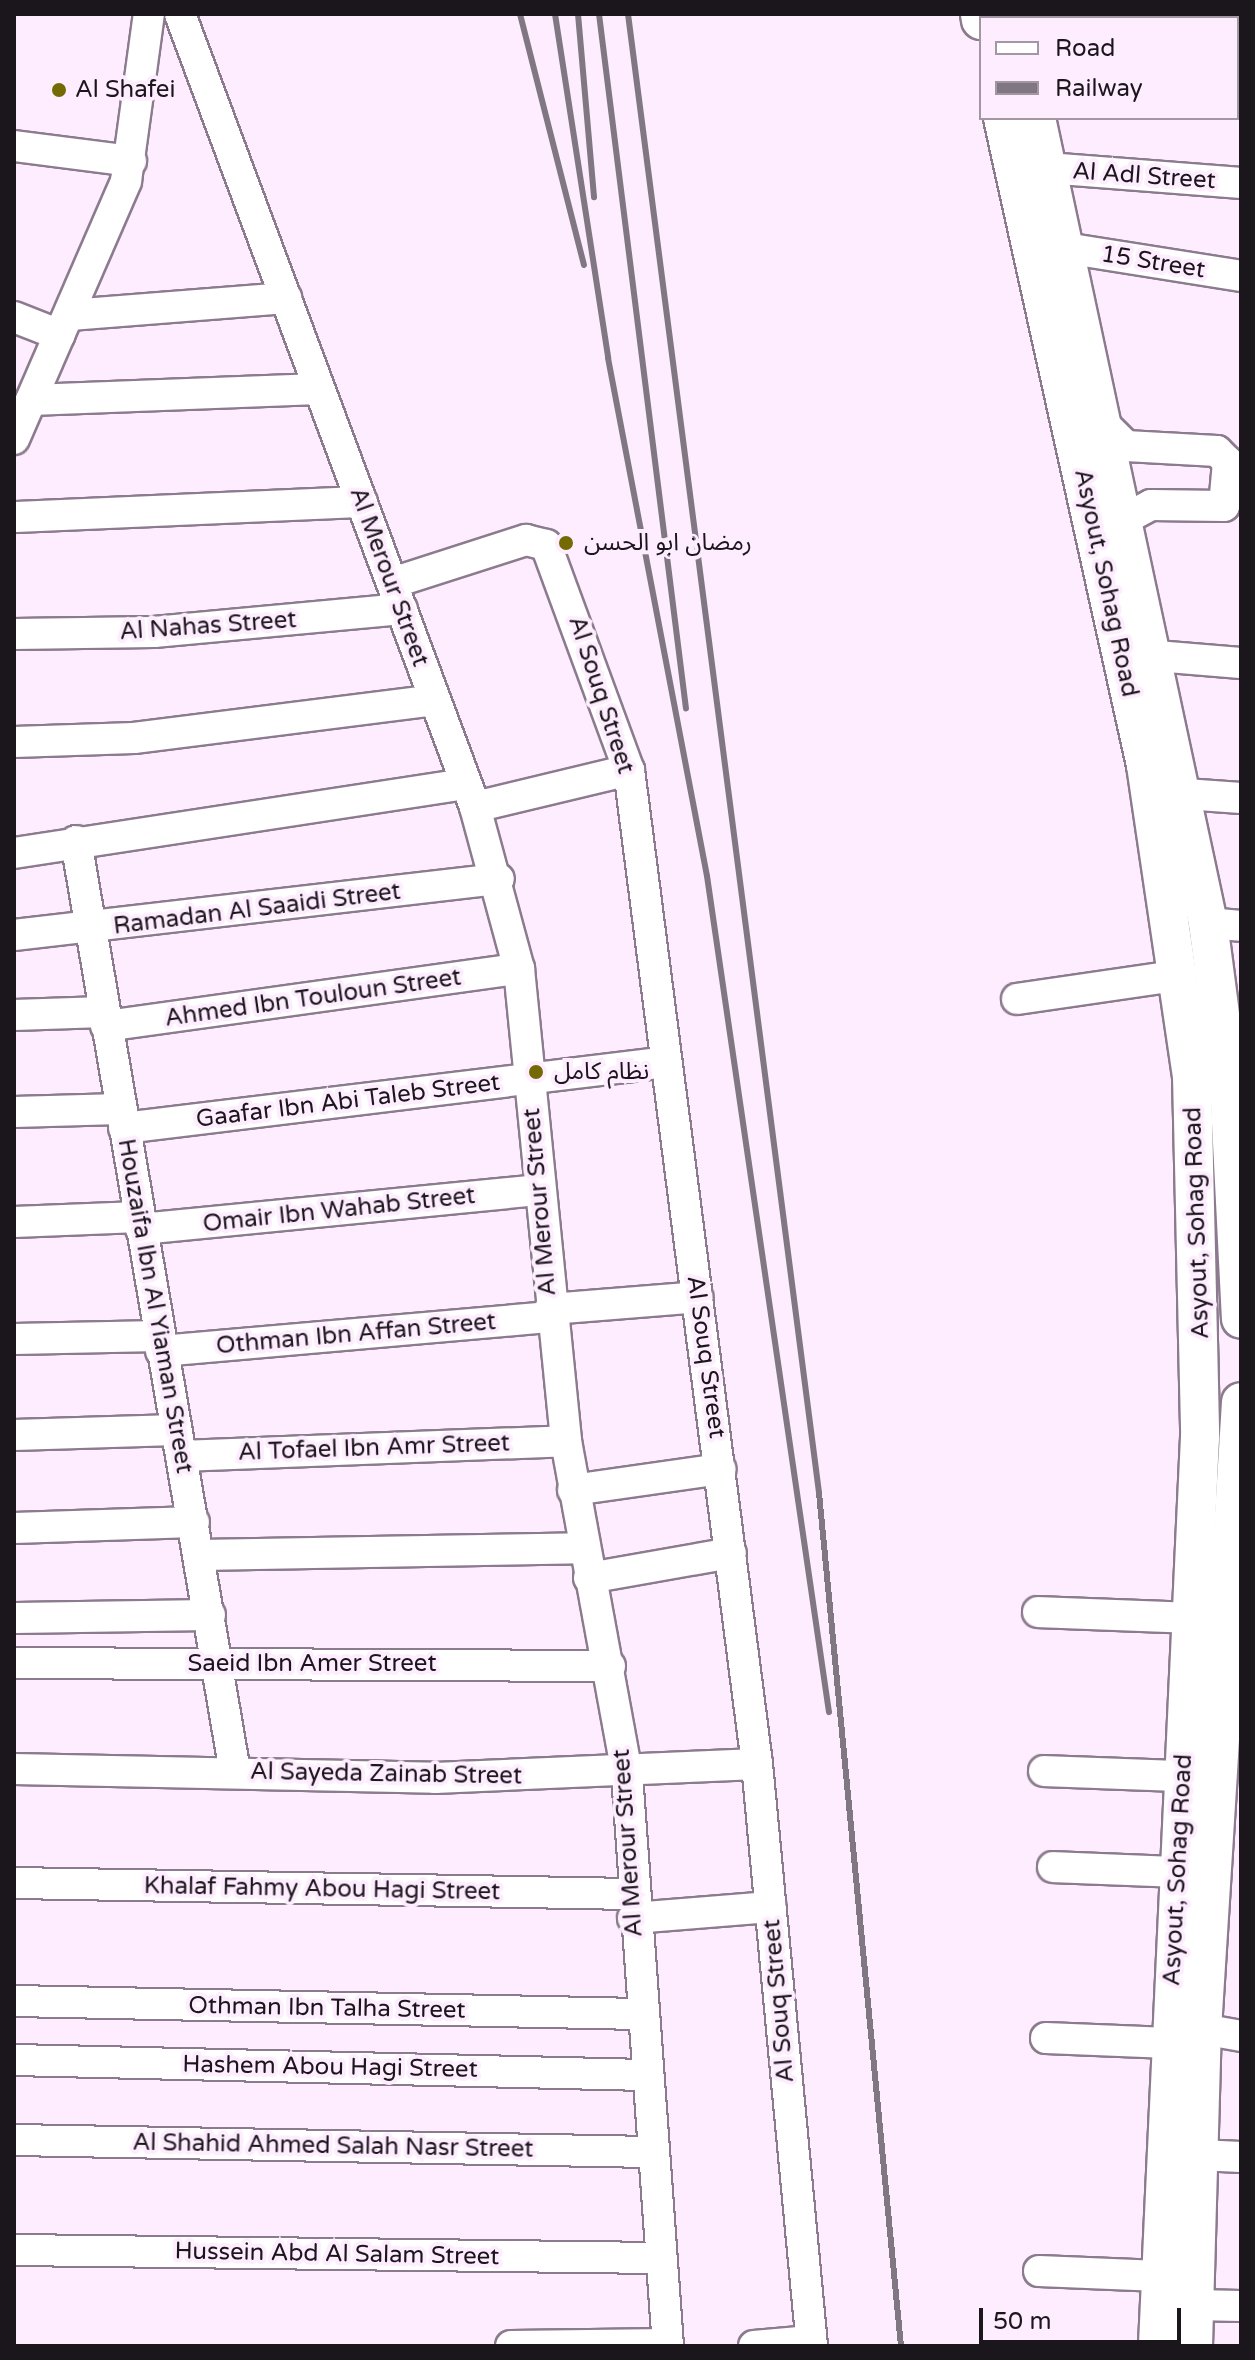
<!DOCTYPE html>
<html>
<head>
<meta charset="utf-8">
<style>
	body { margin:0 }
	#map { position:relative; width:1255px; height:2360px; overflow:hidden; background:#fdedfe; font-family:"Varela Round","Noto Sans Arabic",sans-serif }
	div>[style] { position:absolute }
	.roads { filter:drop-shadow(2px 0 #8c7b8e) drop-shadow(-2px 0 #8c7b8e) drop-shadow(0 2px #8c7b8e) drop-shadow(0 -2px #8c7b8e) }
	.minor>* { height:30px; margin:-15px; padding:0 15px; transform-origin:15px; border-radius:15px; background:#fff }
	.major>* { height:38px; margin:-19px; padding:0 19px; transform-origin:19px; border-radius:19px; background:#fff }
	.rail>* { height:6px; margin:-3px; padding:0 3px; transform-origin:3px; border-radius:3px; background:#817782 }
	.dots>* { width:22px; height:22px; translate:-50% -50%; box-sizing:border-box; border:4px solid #fdedfe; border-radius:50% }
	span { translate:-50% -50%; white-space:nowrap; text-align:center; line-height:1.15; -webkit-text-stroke:8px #fdedfe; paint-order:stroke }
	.poi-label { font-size:24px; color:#1b151c }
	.left { translate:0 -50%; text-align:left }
	.street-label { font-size:24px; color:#1b151c }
	.frame { position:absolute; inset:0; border:16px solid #1b151c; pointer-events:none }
	.legend { position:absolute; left:979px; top:16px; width:260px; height:104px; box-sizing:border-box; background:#fdedfe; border:2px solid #a397a4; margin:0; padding:10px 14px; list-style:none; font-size:24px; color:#1b151c }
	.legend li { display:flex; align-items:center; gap:16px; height:40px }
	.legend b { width:40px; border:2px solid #a397a4 }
	.scale { position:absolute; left:979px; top:2308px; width:202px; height:36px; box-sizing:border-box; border:4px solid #1b151c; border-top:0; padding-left:10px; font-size:24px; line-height:28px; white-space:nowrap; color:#1b151c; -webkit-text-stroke:6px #fdedfe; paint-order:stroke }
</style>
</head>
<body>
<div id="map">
	<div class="roads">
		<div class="minor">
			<i style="left:180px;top:14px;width:846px;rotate:69.59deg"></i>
			<i style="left:475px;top:807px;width:168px;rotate:74.8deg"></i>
			<i style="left:519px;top:969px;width:474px;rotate:84.3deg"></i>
			<i style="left:566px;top:1441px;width:339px;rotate:79.6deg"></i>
			<i style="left:627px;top:1774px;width:573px;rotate:85.9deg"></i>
			<i style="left:1237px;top:76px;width:4px"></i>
			<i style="left:14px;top:146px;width:118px;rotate:7.3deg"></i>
			<i style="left:1047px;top:168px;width:195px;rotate:4.4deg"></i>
			<i style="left:1065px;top:248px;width:178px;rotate:9deg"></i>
			<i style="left:70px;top:315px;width:217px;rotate:-4.5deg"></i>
			<i style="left:14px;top:317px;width:49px;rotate:21.4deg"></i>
			<i style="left:31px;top:400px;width:288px;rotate:-2.2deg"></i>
			<i style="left:1108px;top:428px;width:25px;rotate:45deg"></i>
			<i style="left:1126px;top:446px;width:91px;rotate:3.1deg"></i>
			<i style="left:1217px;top:451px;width:16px;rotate:45deg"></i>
			<i style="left:1228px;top:462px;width:44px;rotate:95.2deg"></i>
			<i style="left:1224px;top:506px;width:73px;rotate:-179.2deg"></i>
			<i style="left:1151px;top:505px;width:27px;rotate:152deg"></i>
			<i style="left:14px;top:439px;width:281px;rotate:-66.5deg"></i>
			<i style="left:126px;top:181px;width:169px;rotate:-82.2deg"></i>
			<i style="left:14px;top:517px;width:348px;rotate:-2.5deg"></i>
			<i style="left:392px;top:583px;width:141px;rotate:-17.8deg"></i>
			<i style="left:526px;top:540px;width:21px;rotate:14deg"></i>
			<i style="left:546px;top:545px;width:240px;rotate:69.8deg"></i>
			<i style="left:629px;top:770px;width:1002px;rotate:82.66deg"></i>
			<i style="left:757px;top:1764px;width:585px;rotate:84.6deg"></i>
			<i style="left:14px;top:634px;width:140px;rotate:-0.8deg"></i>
			<i style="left:154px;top:632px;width:249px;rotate:-5.3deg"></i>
			<i style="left:1156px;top:656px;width:85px;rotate:4.7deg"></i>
			<i style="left:14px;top:742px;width:120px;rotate:-1.9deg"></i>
			<i style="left:134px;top:738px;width:303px;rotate:-7.2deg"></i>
			<i style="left:1185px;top:794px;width:56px;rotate:4.1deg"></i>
			<i style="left:475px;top:807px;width:158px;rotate:-13.5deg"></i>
			<i style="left:76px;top:841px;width:944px;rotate:80.31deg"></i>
			<i style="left:14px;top:853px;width:457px;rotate:-8.7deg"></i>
			<i style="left:1208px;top:923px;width:33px;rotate:5deg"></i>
			<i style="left:14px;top:935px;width:488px;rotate:-6.6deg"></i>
			<i style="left:1017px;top:999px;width:166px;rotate:-8.3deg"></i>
			<i style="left:14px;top:1015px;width:90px;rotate:-1.9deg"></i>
			<i style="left:106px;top:1026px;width:417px;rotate:-7.9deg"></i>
			<i style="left:14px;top:1112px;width:106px;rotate:-1.6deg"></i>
			<i style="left:124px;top:1128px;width:546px;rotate:-6.94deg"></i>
			<i style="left:14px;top:1222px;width:125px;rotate:-2.3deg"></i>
			<i style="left:141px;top:1229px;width:398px;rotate:-5.6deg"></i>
			<i style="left:550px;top:1309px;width:148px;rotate:-4.6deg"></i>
			<i style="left:14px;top:1339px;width:145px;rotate:-1.2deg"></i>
			<i style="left:161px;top:1351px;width:391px;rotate:-5deg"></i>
			<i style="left:14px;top:1435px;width:162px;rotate:-1.8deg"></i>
			<i style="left:181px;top:1456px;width:385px;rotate:-2.2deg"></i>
			<i style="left:573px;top:1490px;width:149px;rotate:-8.1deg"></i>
			<i style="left:14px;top:1528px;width:180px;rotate:-1.9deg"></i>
			<i style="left:200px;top:1555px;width:382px;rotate:-1deg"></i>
			<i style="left:589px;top:1578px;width:144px;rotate:-10deg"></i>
			<i style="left:1038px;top:1612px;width:154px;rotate:2.2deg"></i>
			<i style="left:14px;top:1618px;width:196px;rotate:-0.9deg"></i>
			<i style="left:14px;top:1663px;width:596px;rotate:0.29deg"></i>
			<i style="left:14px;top:1769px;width:421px;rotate:1.2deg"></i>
			<i style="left:435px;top:1778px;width:322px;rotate:-2.5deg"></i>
			<i style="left:1044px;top:1771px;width:139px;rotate:2.1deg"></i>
			<i style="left:1053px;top:1867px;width:125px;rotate:2.3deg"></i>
			<i style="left:14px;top:1883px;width:617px;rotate:1.02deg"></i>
			<i style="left:633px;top:1918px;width:138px;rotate:-4.6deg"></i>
			<i style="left:14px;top:2001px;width:627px;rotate:1.19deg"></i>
			<i style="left:1202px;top:2029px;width:40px;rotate:10deg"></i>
			<i style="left:1046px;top:2038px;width:123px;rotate:2.3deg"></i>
			<i style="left:14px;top:2060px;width:631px;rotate:1.36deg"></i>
			<i style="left:14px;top:2140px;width:638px;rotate:1.08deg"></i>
			<i style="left:1199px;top:2155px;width:42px;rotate:2.7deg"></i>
			<i style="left:14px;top:2250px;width:646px;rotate:0.71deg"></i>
			<i style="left:1039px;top:2271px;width:121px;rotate:2.4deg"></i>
			<i style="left:1194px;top:2305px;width:47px;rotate:1.2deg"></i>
			<i style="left:511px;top:2346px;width:157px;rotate:-0.7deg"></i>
			<i style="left:754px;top:2346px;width:57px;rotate:-5deg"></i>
		</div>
		<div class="major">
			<i style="left:980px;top:14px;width:6px;rotate:81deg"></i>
			<i style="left:1013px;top:14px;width:4px;rotate:76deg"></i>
			<i style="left:1003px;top:118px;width:663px;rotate:77.54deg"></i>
			<i style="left:1146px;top:765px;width:313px;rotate:81.6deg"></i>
			<i style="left:1192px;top:1075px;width:362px;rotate:88.7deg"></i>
			<i style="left:1200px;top:1437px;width:910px;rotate:92.65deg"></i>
			<i style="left:1036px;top:118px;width:823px;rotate:77.94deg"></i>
			<i style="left:1208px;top:923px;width:161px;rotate:82.5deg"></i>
			<i style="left:1229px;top:1083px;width:236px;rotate:87.1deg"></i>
			<i style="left:1193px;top:2346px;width:317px;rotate:-88.4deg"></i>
			<i style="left:1202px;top:2029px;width:628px;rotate:-86.44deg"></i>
		</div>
	</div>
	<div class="rail">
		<i style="left:520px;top:14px;width:259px;rotate:75.7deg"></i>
		<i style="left:555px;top:14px;width:348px;rotate:81.2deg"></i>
		<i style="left:608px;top:358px;width:527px;rotate:79.18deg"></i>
		<i style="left:707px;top:876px;width:845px;rotate:81.7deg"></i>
		<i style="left:578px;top:14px;width:184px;rotate:85deg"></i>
		<i style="left:599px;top:14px;width:700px;rotate:82.86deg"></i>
		<i style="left:628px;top:14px;width:1491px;rotate:82.64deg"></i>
		<i style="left:819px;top:1493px;width:857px;rotate:84.51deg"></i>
	</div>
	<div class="dots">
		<i style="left:59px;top:90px;background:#736a04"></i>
		<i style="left:566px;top:543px;background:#736a04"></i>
		<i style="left:536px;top:1072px;background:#736a04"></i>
	</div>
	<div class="poi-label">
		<span class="left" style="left:75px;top:90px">Al Shafei</span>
		<span class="left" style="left:584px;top:543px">رمضان ابو الحسن</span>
		<span class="left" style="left:554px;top:1072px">نظام كامل</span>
	</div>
	<div class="street-label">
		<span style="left:1144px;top:176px;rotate:4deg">Al Adl Street</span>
		<span style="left:1153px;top:262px;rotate:9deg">15 Street</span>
		<span style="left:389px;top:577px;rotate:70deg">Al Merour Street</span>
		<span style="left:1106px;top:583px;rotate:78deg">Asyout, Sohag Road</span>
		<span style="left:208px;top:626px;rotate:-4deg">Al Nahas Street</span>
		<span style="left:601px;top:695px;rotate:72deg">Al Souq Street</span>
		<span style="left:257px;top:909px;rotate:-7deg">Ramadan Al Saaidi Street</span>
		<span style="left:313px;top:998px;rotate:-8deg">Ahmed Ibn Touloun Street</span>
		<span style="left:348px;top:1101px;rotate:-7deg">Gaafar Ibn Abi Taleb Street</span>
		<span style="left:540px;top:1202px;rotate:-95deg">Al Merour Street</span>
		<span style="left:339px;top:1210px;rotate:-6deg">Omair Ibn Wahab Street</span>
		<span style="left:1197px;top:1223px;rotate:-92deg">Asyout, Sohag Road</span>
		<span style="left:155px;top:1306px;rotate:80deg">Houzaifa Ibn Al Yiaman Street</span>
		<span style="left:356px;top:1334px;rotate:-5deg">Othman Ibn Affan Street</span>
		<span style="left:706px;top:1357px;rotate:82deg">Al Souq Street</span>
		<span style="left:374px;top:1448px;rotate:-2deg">Al Tofael Ibn Amr Street</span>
		<span style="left:312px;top:1664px">Saeid Ibn Amer Street</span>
		<span style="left:386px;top:1774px;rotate:1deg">Al Sayeda Zainab Street</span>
		<span style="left:628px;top:1843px;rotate:-94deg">Al Merour Street</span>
		<span style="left:1178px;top:1870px;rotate:-87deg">Asyout, Sohag Road</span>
		<span style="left:322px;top:1889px;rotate:1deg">Khalaf Fahmy Abou Hagi Street</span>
		<span style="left:779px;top:2001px;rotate:-95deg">Al Souq Street</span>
		<span style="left:327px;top:2008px;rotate:1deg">Othman Ibn Talha Street</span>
		<span style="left:330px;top:2067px;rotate:1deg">Hashem Abou Hagi Street</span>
		<span style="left:333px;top:2146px;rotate:1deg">Al Shahid Ahmed Salah Nasr Street</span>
		<span style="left:337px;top:2254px;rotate:1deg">Hussein Abd Al Salam Street</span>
	</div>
	<div class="frame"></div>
	<ul class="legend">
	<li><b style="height:10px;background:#fff"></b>Road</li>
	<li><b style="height:10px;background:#817782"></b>Railway</li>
	</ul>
	<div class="scale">50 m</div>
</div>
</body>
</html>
